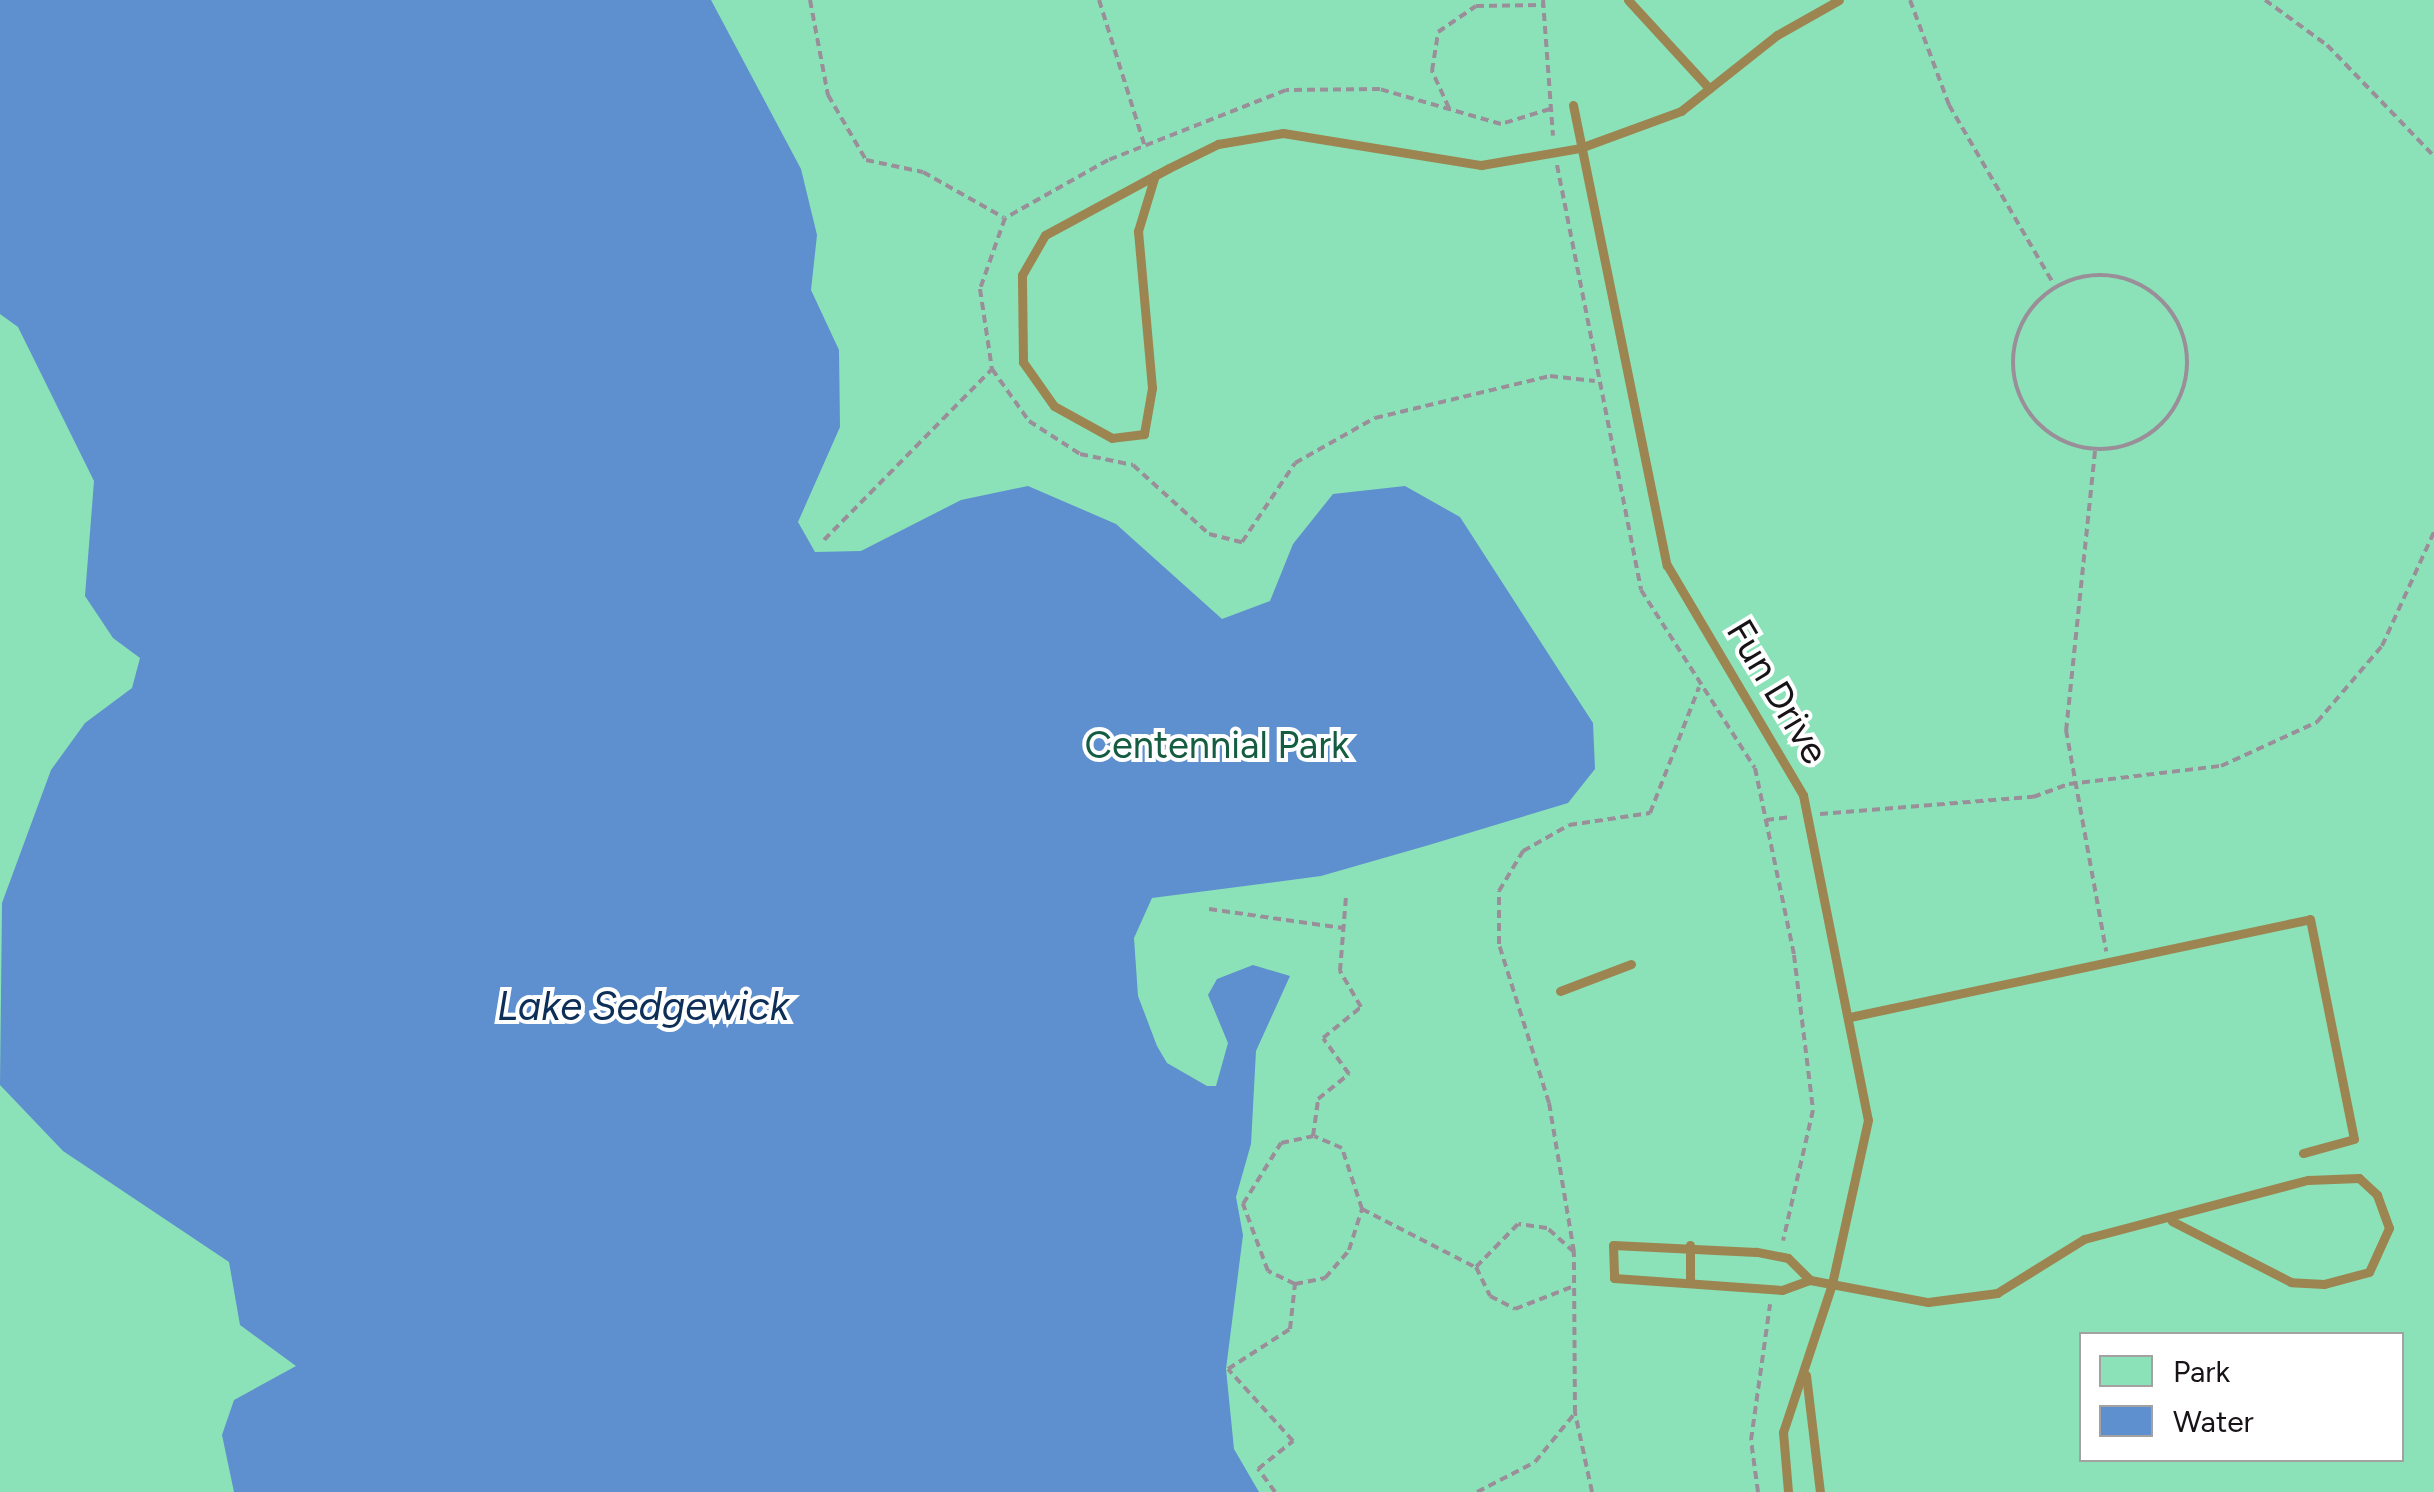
<!DOCTYPE html>
<html>
<head>
<meta charset="utf-8">
<style>
	body { margin:0 }
	#map { position:relative; width:2434px; height:1492px; overflow:hidden; background:#e8dae8; font-family:Figtree,sans-serif }
	div>[style] { position:absolute }
	.green>* { inset:0; background:#8be2b9 }
	.water>* { inset:0; background:#5e8fce }
	.path>* { height:4px; margin-top:-2px; transform-origin:0; background:repeating-linear-gradient(90deg,#9a8f99 0 8px,transparent 0 13px) }
	.path>.ring { margin:-2px; padding:0; box-sizing:content-box; background:none; border:4px solid #9a8f99; border-radius:50% }
	.lane>* { height:9px; margin:-4.5px; padding:0 4.5px; transform-origin:4.5px; border-radius:4.5px; background:#9d8551 }
	span { translate:-50% -50%; white-space:nowrap; text-align:center; line-height:1.15; -webkit-text-stroke:8px #fff; paint-order:stroke }
	.street-label { font-size:38px; color:#181317 }
	.park-label { font-size:38px; color:#155d42 }
	.water-label { font-size:40px; color:#0c2e57; font-style:italic }
	.legend { position:absolute; left:2079px; top:1332px; width:325px; height:130px; box-sizing:border-box; background:#fff; border:2px solid #a3a1a2; margin:0; padding:12px 18px; list-style:none; font-size:30px; color:#181317 }
	.legend li { display:flex; align-items:center; gap:20px; height:50px }
	.legend b { width:50px; border:2px solid #a3a1a2 }
</style>
</head>
<body>
<div id="map">
	<div class="green">
		<i style="clip-path:polygon(evenodd,0 0,2434px 0,2434px 1492px,0 1492px,0 0,2082px 1334px,2402px 1334px,2402px 1460px,2082px 1460px,2082px 1334px)"></i>
	</div>
	<div class="water">
		<i style="clip-path:polygon(0 0,711px 0,801px 169px,817px 235px,811px 290px,839px 350px,840px 427px,798px 522px,815px 552px,861px 551px,961px 500px,1028px 486px,1116px 524px,1222px 619px,1270px 601px,1293px 544px,1333px 494px,1405px 486px,1460px 517px,1593px 723px,1595px 769px,1568px 803px,1429px 845px,1321px 876px,1152px 898px,1134px 938px,1138px 996px,1157px 1046px,1167px 1063px,1207px 1086px,1216px 1086px,1228px 1043px,1208px 995px,1217px 979px,1253px 965px,1290px 976px,1256px 1051px,1251px 1144px,1236px 1197px,1243px 1235px,1226px 1369px,1234px 1449px,1259px 1492px,234px 1492px,222px 1435px,234px 1400px,296px 1366px,240px 1325px,229px 1262px,63px 1151px,0 1085px,2px 903px,51px 770px,85px 723px,132px 688px,140px 658px,113px 638px,85px 596px,94px 481px,18px 327px,0 314px)"></i>
	</div>
	<div class="path">
		<i style="left:810px;top:0;width:97px;rotate:79.3deg"></i>
		<i style="left:828px;top:95px;width:75px;rotate:59.7deg"></i>
		<i style="left:866px;top:160px;width:58px;rotate:11.9deg"></i>
		<i style="left:923px;top:172px;width:92px;rotate:29.4deg"></i>
		<i style="left:1099px;top:0;width:151px;rotate:72.6deg"></i>
		<i style="left:1543px;top:0;width:136px;rotate:85.8deg"></i>
		<i style="left:1910px;top:0;width:112px;rotate:69.6deg"></i>
		<i style="left:1949px;top:105px;width:208px;rotate:59.7deg"></i>
		<i style="left:2265px;top:0;width:77px;rotate:36deg"></i>
		<i style="left:2327px;top:45px;width:154px;rotate:46.1deg"></i>
		<i style="left:1449px;top:108px;width:41px;rotate:-114.7deg"></i>
		<i style="left:1432px;top:71px;width:39px;rotate:-81deg"></i>
		<i style="left:1438px;top:32px;width:46px;rotate:-34.4deg"></i>
		<i style="left:1476px;top:6px;width:67px;rotate:-0.9deg"></i>
		<i style="left:1550px;top:109px;width:51px;rotate:163deg"></i>
		<i style="left:1501px;top:124px;width:126px;rotate:-163.9deg"></i>
		<i style="left:1380px;top:89px;width:94px;rotate:179.4deg"></i>
		<i style="left:1286px;top:90px;width:191px;rotate:158.5deg"></i>
		<i style="left:1108px;top:160px;width:118px;rotate:150.6deg"></i>
		<i style="left:1005px;top:218px;width:75px;rotate:109.4deg"></i>
		<i style="left:980px;top:289px;width:81px;rotate:81.5deg"></i>
		<i style="left:992px;top:369px;width:64px;rotate:54.6deg"></i>
		<i style="left:1029px;top:421px;width:61px;rotate:32.9deg"></i>
		<i style="left:1080px;top:454px;width:54px;rotate:11.7deg"></i>
		<i style="left:1133px;top:465px;width:103px;rotate:42.2deg"></i>
		<i style="left:1209px;top:534px;width:34px;rotate:14deg"></i>
		<i style="left:1242px;top:542px;width:95px;rotate:-56.1deg"></i>
		<i style="left:1295px;top:463px;width:92px;rotate:-29.4deg"></i>
		<i style="left:1375px;top:418px;width:180px;rotate:-13.5deg"></i>
		<i style="left:1550px;top:376px;width:45px;rotate:6.3deg"></i>
		<i style="left:1557px;top:165px;width:433px;rotate:78.8deg"></i>
		<i style="left:1641px;top:590px;width:211px;rotate:57.4deg"></i>
		<i style="left:1755px;top:768px;width:191px;rotate:78.2deg"></i>
		<i style="left:1794px;top:955px;width:156px;rotate:83deg"></i>
		<i style="left:1813px;top:1110px;width:134px;rotate:102.9deg"></i>
		<i class="ring" style="left:2013px;top:275px;width:170px;height:170px"></i>
		<i style="left:2095px;top:451px;width:281px;rotate:95.9deg"></i>
		<i style="left:2066px;top:730px;width:225px;rotate:79.7deg"></i>
		<i style="left:824px;top:540px;width:240px;rotate:-45.5deg"></i>
		<i style="left:1820px;top:814px;width:214px;rotate:-4.6deg"></i>
		<i style="left:2033px;top:797px;width:38px;rotate:-20deg"></i>
		<i style="left:2069px;top:784px;width:153px;rotate:-6.8deg"></i>
		<i style="left:2221px;top:766px;width:106px;rotate:-24.6deg"></i>
		<i style="left:2317px;top:722px;width:100px;rotate:-49.5deg"></i>
		<i style="left:2382px;top:646px;width:125px;rotate:-65.5deg"></i>
		<i style="left:1766px;top:820px;width:25px;rotate:-7deg"></i>
		<i style="left:1209px;top:909px;width:135px;rotate:8.1deg"></i>
		<i style="left:1362px;top:1209px;width:127px;rotate:27.2deg"></i>
		<i style="left:1574px;top:1252px;width:36px;rotate:-138deg"></i>
		<i style="left:1547px;top:1228px;width:29px;rotate:-172deg"></i>
		<i style="left:1518px;top:1224px;width:60px;rotate:134.3deg"></i>
		<i style="left:1476px;top:1267px;width:32px;rotate:64deg"></i>
		<i style="left:1490px;top:1296px;width:28px;rotate:27deg"></i>
		<i style="left:1515px;top:1309px;width:63px;rotate:-21.3deg"></i>
		<i style="left:1295px;top:1284px;width:31px;rotate:-11deg"></i>
		<i style="left:1325px;top:1278px;width:37px;rotate:-49deg"></i>
		<i style="left:1349px;top:1250px;width:43px;rotate:-72.4deg"></i>
		<i style="left:1362px;top:1209px;width:64px;rotate:-108.2deg"></i>
		<i style="left:1342px;top:1148px;width:30px;rotate:-157deg"></i>
		<i style="left:1275px;top:1492px;width:29px;rotate:-126deg"></i>
		<i style="left:1258px;top:1469px;width:45px;rotate:-38.7deg"></i>
		<i style="left:1293px;top:1441px;width:97px;rotate:-132.1deg"></i>
		<i style="left:1228px;top:1369px;width:74px;rotate:-32.8deg"></i>
		<i style="left:1290px;top:1329px;width:45px;rotate:-83.7deg"></i>
		<i style="left:1295px;top:1284px;width:30px;rotate:-154deg"></i>
		<i style="left:1268px;top:1271px;width:72px;rotate:-110.5deg"></i>
		<i style="left:1243px;top:1204px;width:72px;rotate:-58.1deg"></i>
		<i style="left:1281px;top:1143px;width:33px;rotate:-12deg"></i>
		<i style="left:1313px;top:1136px;width:37px;rotate:-82deg"></i>
		<i style="left:1318px;top:1099px;width:40px;rotate:-39deg"></i>
		<i style="left:1349px;top:1074px;width:44px;rotate:-125.8deg"></i>
		<i style="left:1323px;top:1038px;width:49px;rotate:-39.2deg"></i>
		<i style="left:1361px;top:1007px;width:42px;rotate:-120.3deg"></i>
		<i style="left:1340px;top:971px;width:75px;rotate:-85.4deg"></i>
		<i style="left:1477px;top:1492px;width:65px;rotate:-27.3deg"></i>
		<i style="left:1535px;top:1462px;width:63px;rotate:-50.8deg"></i>
		<i style="left:1592px;top:1492px;width:81px;rotate:-102.1deg"></i>
		<i style="left:1575px;top:1413px;width:161px;rotate:-90.4deg"></i>
		<i style="left:1574px;top:1252px;width:151px;rotate:-99.5deg"></i>
		<i style="left:1549px;top:1103px;width:167px;rotate:-107.5deg"></i>
		<i style="left:1499px;top:944px;width:53px;rotate:-90deg"></i>
		<i style="left:1499px;top:891px;width:47px;rotate:-59deg"></i>
		<i style="left:1523px;top:851px;width:53px;rotate:-29.5deg"></i>
		<i style="left:1569px;top:825px;width:82px;rotate:-8.4deg"></i>
		<i style="left:1650px;top:813px;width:135px;rotate:-68.7deg"></i>
		<i style="left:1758px;top:1492px;width:52px;rotate:-97.7deg"></i>
		<i style="left:1751px;top:1440px;width:137px;rotate:-82deg"></i>
	</div>
	<div class="lane">
		<i style="left:1628px;top:0;width:120px;rotate:47.4deg"></i>
		<i style="left:1573px;top:105px;width:470px;rotate:78.5deg"></i>
		<i style="left:1667px;top:565px;width:267px;rotate:59.4deg"></i>
		<i style="left:1803px;top:795px;width:331px;rotate:78.7deg"></i>
		<i style="left:1868px;top:1120px;width:168px;rotate:102.4deg"></i>
		<i style="left:1832px;top:1284px;width:156px;rotate:108.3deg"></i>
		<i style="left:1783px;top:1432px;width:60px;rotate:85.2deg"></i>
		<i style="left:1155px;top:175px;width:59px;rotate:106.9deg"></i>
		<i style="left:1138px;top:231px;width:158px;rotate:84.9deg"></i>
		<i style="left:1152px;top:388px;width:47px;rotate:99.9deg"></i>
		<i style="left:1144px;top:434px;width:32px;rotate:173deg"></i>
		<i style="left:1112px;top:438px;width:66px;rotate:-151.1deg"></i>
		<i style="left:1054px;top:406px;width:54px;rotate:-125.2deg"></i>
		<i style="left:1023px;top:362px;width:87px;rotate:-90.7deg"></i>
		<i style="left:1022px;top:275px;width:46px;rotate:-60.1deg"></i>
		<i style="left:1045px;top:235px;width:141px;rotate:-28.4deg"></i>
		<i style="left:1169px;top:168px;width:55px;rotate:-26.1deg"></i>
		<i style="left:1218px;top:144px;width:66px;rotate:-9.6deg"></i>
		<i style="left:1283px;top:133px;width:201px;rotate:9.2deg"></i>
		<i style="left:1481px;top:165px;width:100px;rotate:-9.7deg"></i>
		<i style="left:1580px;top:148px;width:108px;rotate:-20.1deg"></i>
		<i style="left:1681px;top:111px;width:122px;rotate:-38.4deg"></i>
		<i style="left:1777px;top:35px;width:71px;rotate:-29.4deg"></i>
		<i style="left:1560px;top:991px;width:76px;rotate:-20.8deg"></i>
		<i style="left:1850px;top:1017px;width:470px;rotate:-12deg"></i>
		<i style="left:2310px;top:919px;width:224px;rotate:78.7deg"></i>
		<i style="left:2354px;top:1139px;width:53px;rotate:164.6deg"></i>
		<i style="left:1690px;top:1245px;width:37px;rotate:90deg"></i>
		<i style="left:1810px;top:1280px;width:31px;rotate:-135deg"></i>
		<i style="left:1788px;top:1258px;width:33px;rotate:-169deg"></i>
		<i style="left:1756px;top:1252px;width:143px;rotate:-177.2deg"></i>
		<i style="left:1613px;top:1245px;width:33px;rotate:88deg"></i>
		<i style="left:1614px;top:1278px;width:168px;rotate:4.1deg"></i>
		<i style="left:1782px;top:1290px;width:30px;rotate:-20deg"></i>
		<i style="left:1810px;top:1280px;width:120px;rotate:10.6deg"></i>
		<i style="left:1928px;top:1302px;width:70px;rotate:-7.4deg"></i>
		<i style="left:1997px;top:1293px;width:102px;rotate:-31.8deg"></i>
		<i style="left:2084px;top:1239px;width:232px;rotate:-14.8deg"></i>
		<i style="left:2308px;top:1180px;width:51px;rotate:-2.2deg"></i>
		<i style="left:2359px;top:1178px;width:25px;rotate:43deg"></i>
		<i style="left:2377px;top:1195px;width:35px;rotate:70deg"></i>
		<i style="left:2389px;top:1228px;width:48px;rotate:114.4deg"></i>
		<i style="left:2369px;top:1272px;width:47px;rotate:165.1deg"></i>
		<i style="left:2324px;top:1284px;width:33px;rotate:-177deg"></i>
		<i style="left:2291px;top:1282px;width:134px;rotate:-152.9deg"></i>
		<i style="left:1806px;top:1375px;width:118px;rotate:83.2deg"></i>
	</div>
	<div class="street-label">
		<span style="left:1777px;top:692px;rotate:59deg">Fun Drive</span>
	</div>
	<div class="park-label">
		<span style="left:1217px;top:746px">Centennial Park</span>
	</div>
	<div class="water-label">
		<span style="left:643px;top:1006px">Lake Sedgewick</span>
	</div>
	<ul class="legend">
	<li><b style="height:28px;background:#8be2b9"></b>Park</li>
	<li><b style="height:28px;background:#5e8fce"></b>Water</li>
	</ul>
</div>
</body>
</html>
